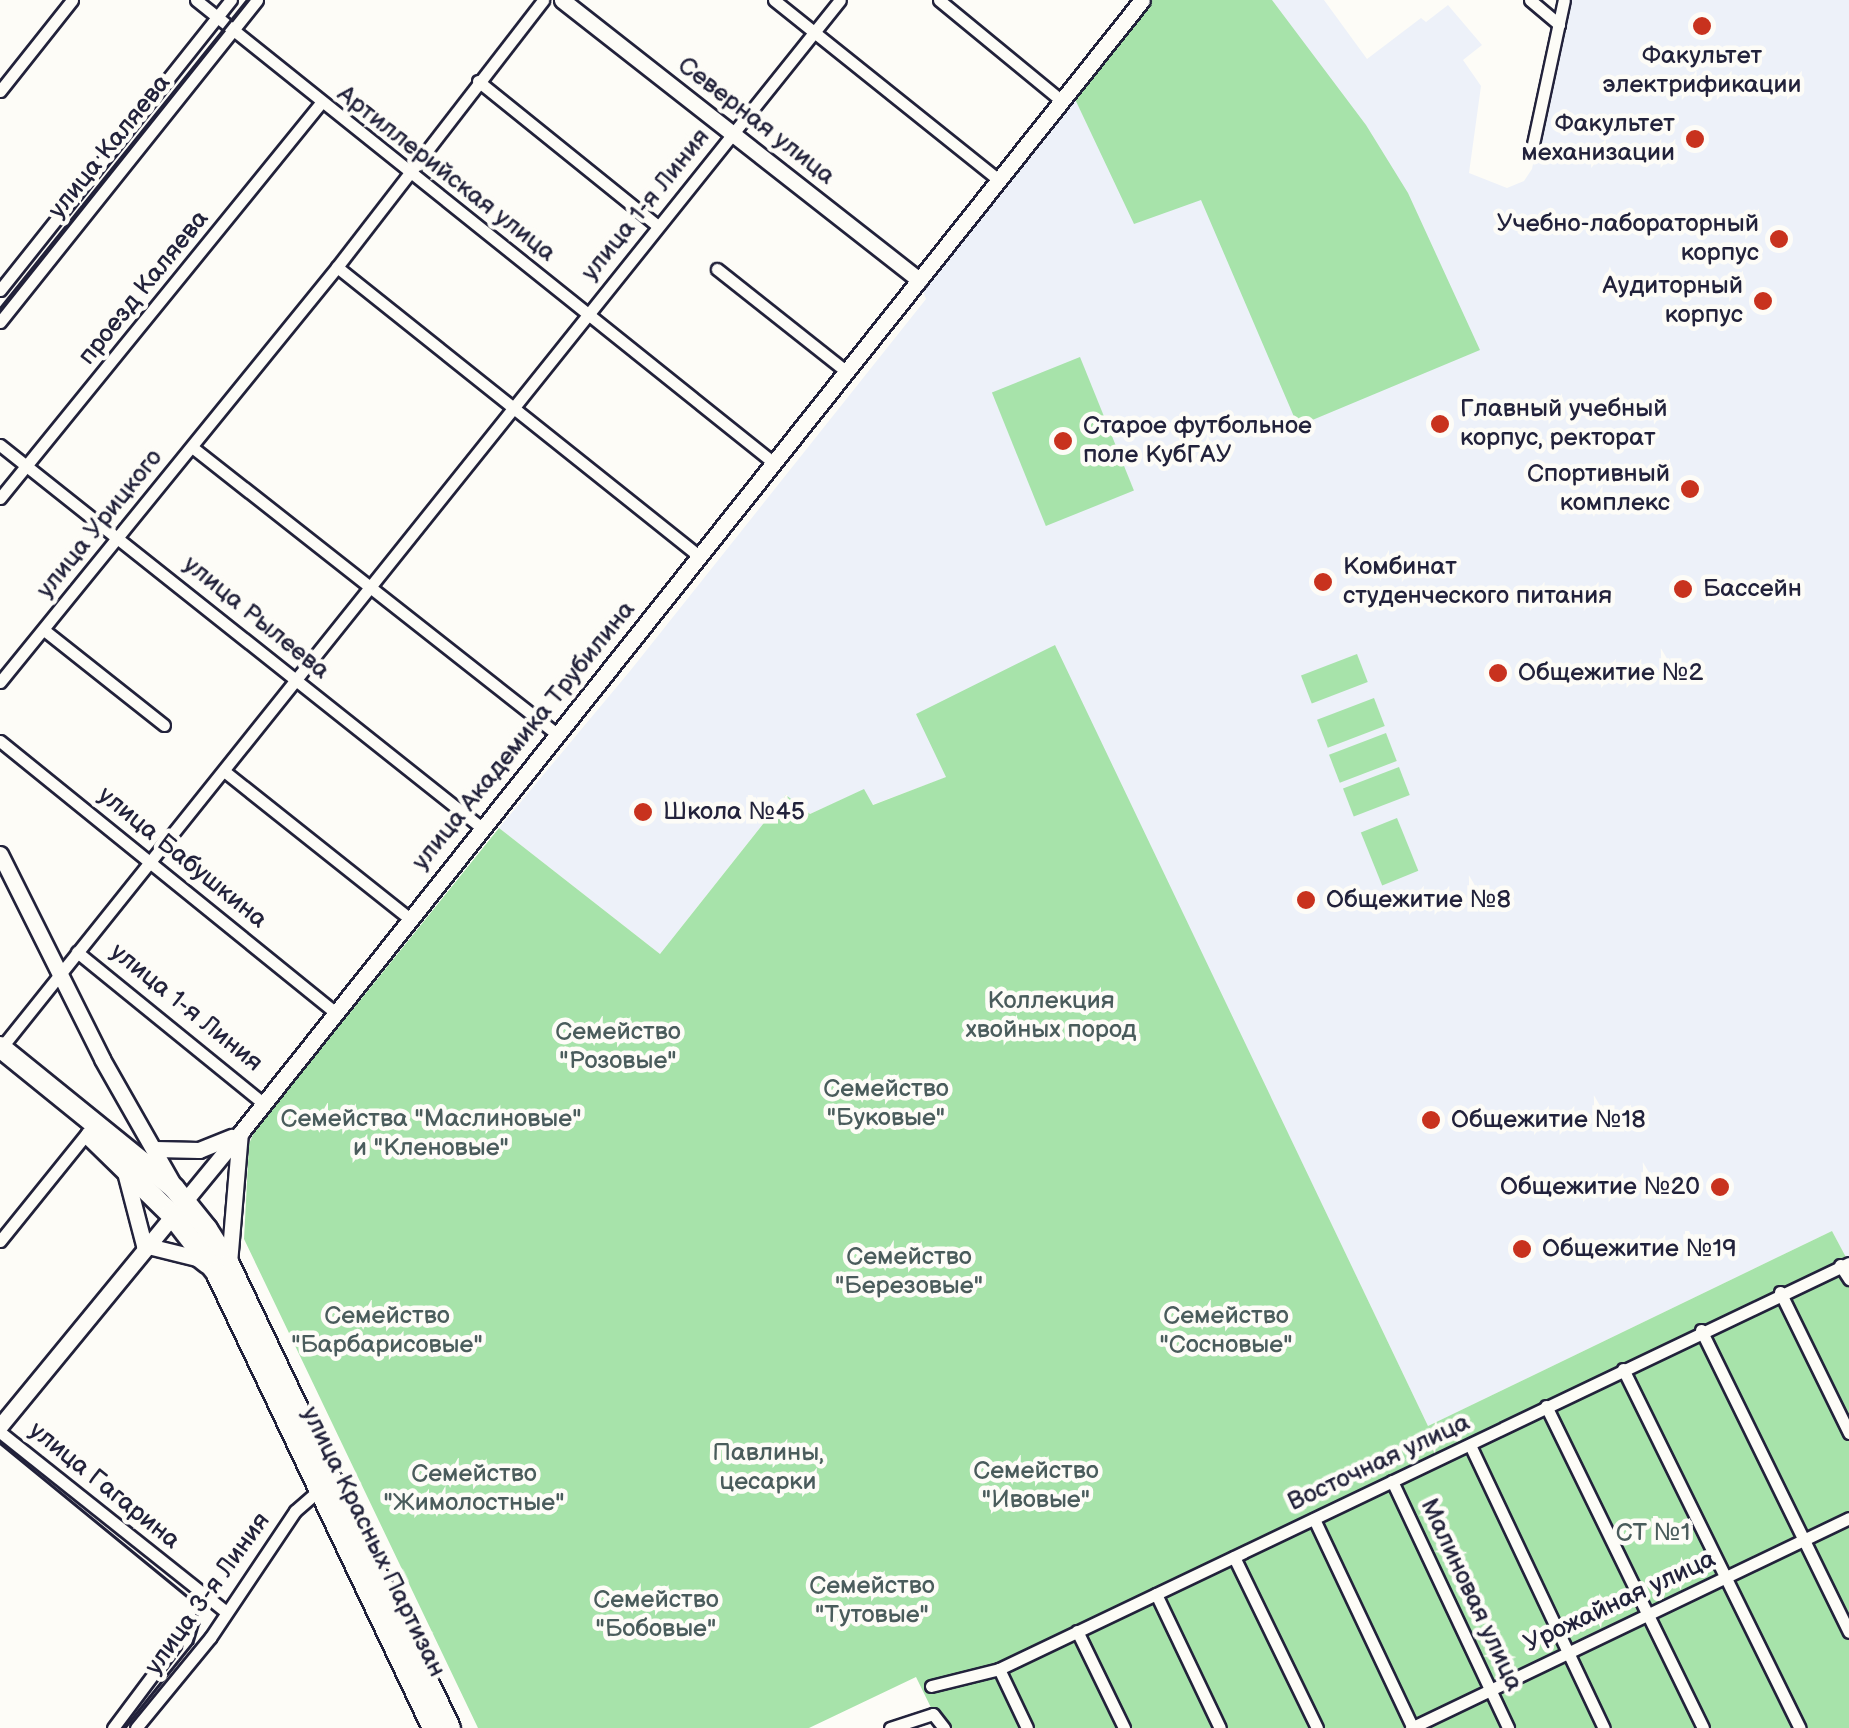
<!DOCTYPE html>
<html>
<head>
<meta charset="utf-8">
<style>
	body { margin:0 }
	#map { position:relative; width:1849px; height:1728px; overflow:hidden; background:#fdfcf7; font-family:"Balsamiq Sans",sans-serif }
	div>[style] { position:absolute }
	.built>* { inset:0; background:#edf1f9 }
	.green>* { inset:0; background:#a7e3aa; transform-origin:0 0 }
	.roads { filter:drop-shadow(2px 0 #22223b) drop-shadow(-2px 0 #22223b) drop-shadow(0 2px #22223b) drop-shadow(0 -2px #22223b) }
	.street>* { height:11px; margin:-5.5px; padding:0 5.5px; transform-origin:5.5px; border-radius:5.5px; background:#fdfcf7 }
	.secondary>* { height:15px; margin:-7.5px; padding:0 7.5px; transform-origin:7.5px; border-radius:7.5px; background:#fdfcf7 }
	.highway>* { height:20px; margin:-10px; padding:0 10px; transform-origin:10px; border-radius:10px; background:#fdfcf7 }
	.tram>* { height:2.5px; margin:-1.25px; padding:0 1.25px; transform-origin:1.25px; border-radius:1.25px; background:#22223b }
	.dots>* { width:28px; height:28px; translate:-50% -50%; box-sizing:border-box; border:5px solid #fdfcf7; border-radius:50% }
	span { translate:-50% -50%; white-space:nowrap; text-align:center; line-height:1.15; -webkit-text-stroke:9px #fdfcf7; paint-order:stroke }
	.poi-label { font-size:25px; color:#22223b }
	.right { translate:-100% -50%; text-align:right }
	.left { translate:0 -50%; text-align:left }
	.street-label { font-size:25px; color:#22223b }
	.park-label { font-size:25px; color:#4a5c5c }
</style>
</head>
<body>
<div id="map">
	<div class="built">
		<i style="clip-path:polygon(1152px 0,1324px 0,1367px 59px,1421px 18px,1426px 22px,1448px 5px,1482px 45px,1463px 60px,1481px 86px,1469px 173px,1507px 188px,1524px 181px,1532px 169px,1566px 0,1849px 0,1849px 1256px,1846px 1258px,1832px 1231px,1428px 1426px,1054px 645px,947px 777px,872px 805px,863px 790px,810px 814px,785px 796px,660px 954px,499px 828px,630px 671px,926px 299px,922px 289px)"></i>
	</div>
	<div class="green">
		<i style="clip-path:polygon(1152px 0,1272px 0,1366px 125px,1408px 193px,1480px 350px,1298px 426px,1201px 200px,1134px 224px,1074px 97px)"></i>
		<i style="left:1080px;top:357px;width:144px;height:95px;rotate:68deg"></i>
		<i style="clip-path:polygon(1055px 645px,1428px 1426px,1832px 1231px,1849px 1263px,1849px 1728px,941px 1728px,916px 1677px,809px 1728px,478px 1728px,244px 1239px,249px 1144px,254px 1132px,499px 828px,660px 954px,786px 795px,810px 814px,864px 789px,873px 805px,946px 777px,916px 714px)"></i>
		<i style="left:1357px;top:654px;width:30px;height:60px;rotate:69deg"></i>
		<i style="left:1374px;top:698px;width:30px;height:61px;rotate:69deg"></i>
		<i style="left:1386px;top:733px;width:30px;height:61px;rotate:69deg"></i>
		<i style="left:1399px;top:767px;width:30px;height:60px;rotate:69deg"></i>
		<i style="left:1397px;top:818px;width:57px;height:39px;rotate:68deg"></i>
	</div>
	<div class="roads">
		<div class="street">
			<i style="left:196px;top:0;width:741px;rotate:38.7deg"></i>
			<i style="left:774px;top:0;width:288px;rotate:38.7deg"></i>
			<i style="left:939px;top:0;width:159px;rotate:39.4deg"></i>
			<i style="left:1530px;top:0;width:38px;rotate:40deg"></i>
			<i style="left:478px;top:81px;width:231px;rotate:38.9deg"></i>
			<i style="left:0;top:91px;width:116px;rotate:-51.6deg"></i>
			<i style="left:1533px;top:144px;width:147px;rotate:-77.9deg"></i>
			<i style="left:337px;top:267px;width:463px;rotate:38.6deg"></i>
			<i style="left:717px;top:269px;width:166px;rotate:38.4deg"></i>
			<i style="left:0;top:290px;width:371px;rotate:-51.5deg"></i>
			<i style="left:0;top:322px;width:412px;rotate:-51.4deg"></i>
			<i style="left:0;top:445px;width:616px;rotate:38.47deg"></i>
			<i style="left:192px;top:447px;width:464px;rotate:38.2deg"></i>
			<i style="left:0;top:498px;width:508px;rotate:-50.92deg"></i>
			<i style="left:44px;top:630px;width:153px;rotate:38.4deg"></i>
			<i style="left:0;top:682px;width:535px;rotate:-50.92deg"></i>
			<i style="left:337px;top:267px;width:337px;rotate:-52.3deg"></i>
			<i style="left:0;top:741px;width:429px;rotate:39deg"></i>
			<i style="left:224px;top:771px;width:236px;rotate:38.5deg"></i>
			<i style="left:77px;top:952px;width:240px;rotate:39.1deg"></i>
			<i style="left:1px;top:1048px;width:1342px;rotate:-51.32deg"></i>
			<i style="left:0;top:1241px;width:139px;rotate:-51.1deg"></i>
			<i style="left:1840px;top:1265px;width:17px;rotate:57deg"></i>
			<i style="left:1780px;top:1292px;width:157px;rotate:63.9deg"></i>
			<i style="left:1701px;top:1330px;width:336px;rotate:63.9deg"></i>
			<i style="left:1623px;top:1369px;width:400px;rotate:63.8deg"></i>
			<i style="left:1546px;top:1406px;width:358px;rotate:64deg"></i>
			<i style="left:0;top:1432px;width:289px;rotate:38.5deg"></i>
			<i style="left:1470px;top:1445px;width:313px;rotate:64.7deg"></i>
			<i style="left:1392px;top:1481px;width:273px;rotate:64.8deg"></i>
			<i style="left:1314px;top:1519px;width:231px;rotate:64.7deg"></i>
			<i style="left:1234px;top:1557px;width:190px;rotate:64.1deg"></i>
			<i style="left:1156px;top:1594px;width:148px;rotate:64.5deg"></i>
			<i style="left:1077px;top:1631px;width:108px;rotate:64.1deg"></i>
			<i style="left:999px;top:1669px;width:65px;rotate:64.6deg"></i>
			<i style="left:931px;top:1686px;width:70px;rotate:-14deg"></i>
			<i style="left:999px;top:1669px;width:942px;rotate:-25.53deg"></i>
			<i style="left:113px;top:1728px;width:104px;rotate:-53.2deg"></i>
			<i style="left:136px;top:1728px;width:117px;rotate:-50.6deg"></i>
			<i style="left:210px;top:1638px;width:153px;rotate:-56.2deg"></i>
			<i style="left:295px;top:1511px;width:32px;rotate:-41deg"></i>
			<i style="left:890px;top:1728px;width:45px;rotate:-18deg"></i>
			<i style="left:933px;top:1714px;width:18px;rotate:52deg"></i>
			<i style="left:1411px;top:1728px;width:486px;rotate:-25.6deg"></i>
		</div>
		<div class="secondary">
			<i style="left:562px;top:0;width:454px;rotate:38.1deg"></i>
			<i style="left:0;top:854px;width:229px;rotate:63.5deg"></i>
			<i style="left:102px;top:1059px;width:144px;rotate:60.4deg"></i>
			<i style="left:155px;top:1149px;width:44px;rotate:1.3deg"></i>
			<i style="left:199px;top:1150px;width:35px;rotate:-22deg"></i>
			<i style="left:125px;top:1172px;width:75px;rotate:75.4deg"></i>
			<i style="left:144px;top:1245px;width:55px;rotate:13.8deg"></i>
			<i style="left:197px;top:1258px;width:11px;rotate:38deg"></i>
			<i style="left:229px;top:1263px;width:130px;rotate:-85.2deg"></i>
			<i style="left:0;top:1426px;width:382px;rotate:-50.6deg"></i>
			<i style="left:242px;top:1131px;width:1445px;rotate:-51.49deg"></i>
		</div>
		<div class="highway">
			<i style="left:0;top:1047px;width:224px;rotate:39deg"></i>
			<i style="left:174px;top:1188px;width:53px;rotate:51.2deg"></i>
			<i style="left:207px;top:1229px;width:41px;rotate:57.8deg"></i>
			<i style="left:229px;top:1264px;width:514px;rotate:64.53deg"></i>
			<i style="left:91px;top:1136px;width:112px;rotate:44.3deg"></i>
			<i style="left:171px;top:1214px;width:73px;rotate:52.2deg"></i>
			<i style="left:216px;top:1272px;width:505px;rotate:64.55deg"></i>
		</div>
	</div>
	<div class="tram">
		<i style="left:0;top:308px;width:395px;rotate:-51.3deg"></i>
		<i style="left:0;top:1443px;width:251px;rotate:39.3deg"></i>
		<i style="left:194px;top:1602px;width:22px;rotate:77deg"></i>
		<i style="left:199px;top:1623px;width:21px;rotate:107deg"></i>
		<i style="left:193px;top:1643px;width:109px;rotate:128.7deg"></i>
	</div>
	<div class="dots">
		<i style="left:1702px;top:26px;background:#c8321e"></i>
		<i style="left:1695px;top:139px;background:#c8321e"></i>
		<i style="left:1779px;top:239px;background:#c8321e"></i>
		<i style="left:1763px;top:301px;background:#c8321e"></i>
		<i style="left:1440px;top:424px;background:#c8321e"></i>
		<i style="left:1063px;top:441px;background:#c8321e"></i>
		<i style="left:1690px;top:489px;background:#c8321e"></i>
		<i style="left:1323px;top:582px;background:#c8321e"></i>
		<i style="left:1683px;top:589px;background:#c8321e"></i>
		<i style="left:1498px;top:673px;background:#c8321e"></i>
		<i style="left:643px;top:812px;background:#c8321e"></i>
		<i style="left:1306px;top:900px;background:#c8321e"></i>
		<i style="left:1431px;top:1120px;background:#c8321e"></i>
		<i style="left:1720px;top:1187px;background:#c8321e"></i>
		<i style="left:1522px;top:1249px;background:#c8321e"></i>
	</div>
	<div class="poi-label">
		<span style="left:1702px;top:71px">Факультет<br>электрификации</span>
		<span class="right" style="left:1675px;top:139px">Факультет<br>механизации</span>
		<span class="right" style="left:1759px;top:239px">Учебно-лабораторный<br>корпус</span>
		<span class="right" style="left:1743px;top:301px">Аудиторный<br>корпус</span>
		<span class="left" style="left:1460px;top:424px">Главный учебный<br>корпус, ректорат</span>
		<span class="left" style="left:1083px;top:441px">Старое футбольное<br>поле КубГАУ</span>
		<span class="right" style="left:1670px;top:489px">Спортивный<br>комплекс</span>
		<span class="left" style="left:1343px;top:582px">Комбинат<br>студенческого питания</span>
		<span class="left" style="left:1703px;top:589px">Бассейн</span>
		<span class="left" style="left:1518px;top:673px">Общежитие №2</span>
		<span class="left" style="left:663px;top:812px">Школа №45</span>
		<span class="left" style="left:1326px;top:900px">Общежитие №8</span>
		<span class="left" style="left:1451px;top:1120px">Общежитие №18</span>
		<span class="right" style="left:1700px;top:1187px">Общежитие №20</span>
		<span class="left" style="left:1542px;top:1249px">Общежитие №19</span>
	</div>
	<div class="street-label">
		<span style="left:756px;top:121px;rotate:38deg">Северная улица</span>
		<span style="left:110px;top:147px;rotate:-51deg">улица Каляева</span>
		<span style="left:446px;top:174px;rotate:38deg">Артиллерийская улица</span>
		<span style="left:646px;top:205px;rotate:-51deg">улица 1-я Линия</span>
		<span style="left:144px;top:288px;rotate:-51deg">проезд Каляева</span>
		<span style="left:100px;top:524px;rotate:-51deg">улица Урицкого</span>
		<span style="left:256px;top:618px;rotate:39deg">улица Рылеева</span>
		<span style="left:524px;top:736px;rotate:-51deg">улица Академика Трубилина</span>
		<span style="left:182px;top:858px;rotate:39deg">улица Бабушкина</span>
		<span style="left:186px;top:1008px;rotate:39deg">улица 1-я Линия</span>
		<span style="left:1379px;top:1463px;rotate:-25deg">Восточная улица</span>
		<span style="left:104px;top:1486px;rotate:39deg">улица Гагарина</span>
		<span style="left:373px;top:1542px;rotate:64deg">улица Красных Партизан</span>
		<span style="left:208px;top:1594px;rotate:-54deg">улица 3-я Линия</span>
		<span style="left:1471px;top:1595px;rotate:65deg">Малиновая улица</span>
		<span style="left:1620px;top:1602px;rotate:-25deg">Урожайная улица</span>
	</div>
	<div class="park-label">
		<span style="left:1051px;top:1016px">Коллекция<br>хвойных пород</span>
		<span style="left:618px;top:1047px">Семейство<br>"Розовые"</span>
		<span style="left:886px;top:1104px">Семейство<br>"Буковые"</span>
		<span style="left:431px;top:1134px">Семейства "Маслиновые"<br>и "Кленовые"</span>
		<span style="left:909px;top:1272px">Семейство<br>"Березовые"</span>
		<span style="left:387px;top:1331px">Семейство<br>"Барбарисовые"</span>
		<span style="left:1226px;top:1331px">Семейство<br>"Сосновые"</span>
		<span style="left:768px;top:1468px">Павлины,<br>цесарки</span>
		<span style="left:1036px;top:1486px">Семейство<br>"Ивовые"</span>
		<span style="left:474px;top:1489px">Семейство<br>"Жимолостные"</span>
		<span style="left:1653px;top:1533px">СТ №1</span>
		<span style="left:872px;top:1601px">Семейство<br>"Тутовые"</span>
		<span style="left:656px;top:1615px">Семейство<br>"Бобовые"</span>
	</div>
</div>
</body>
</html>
